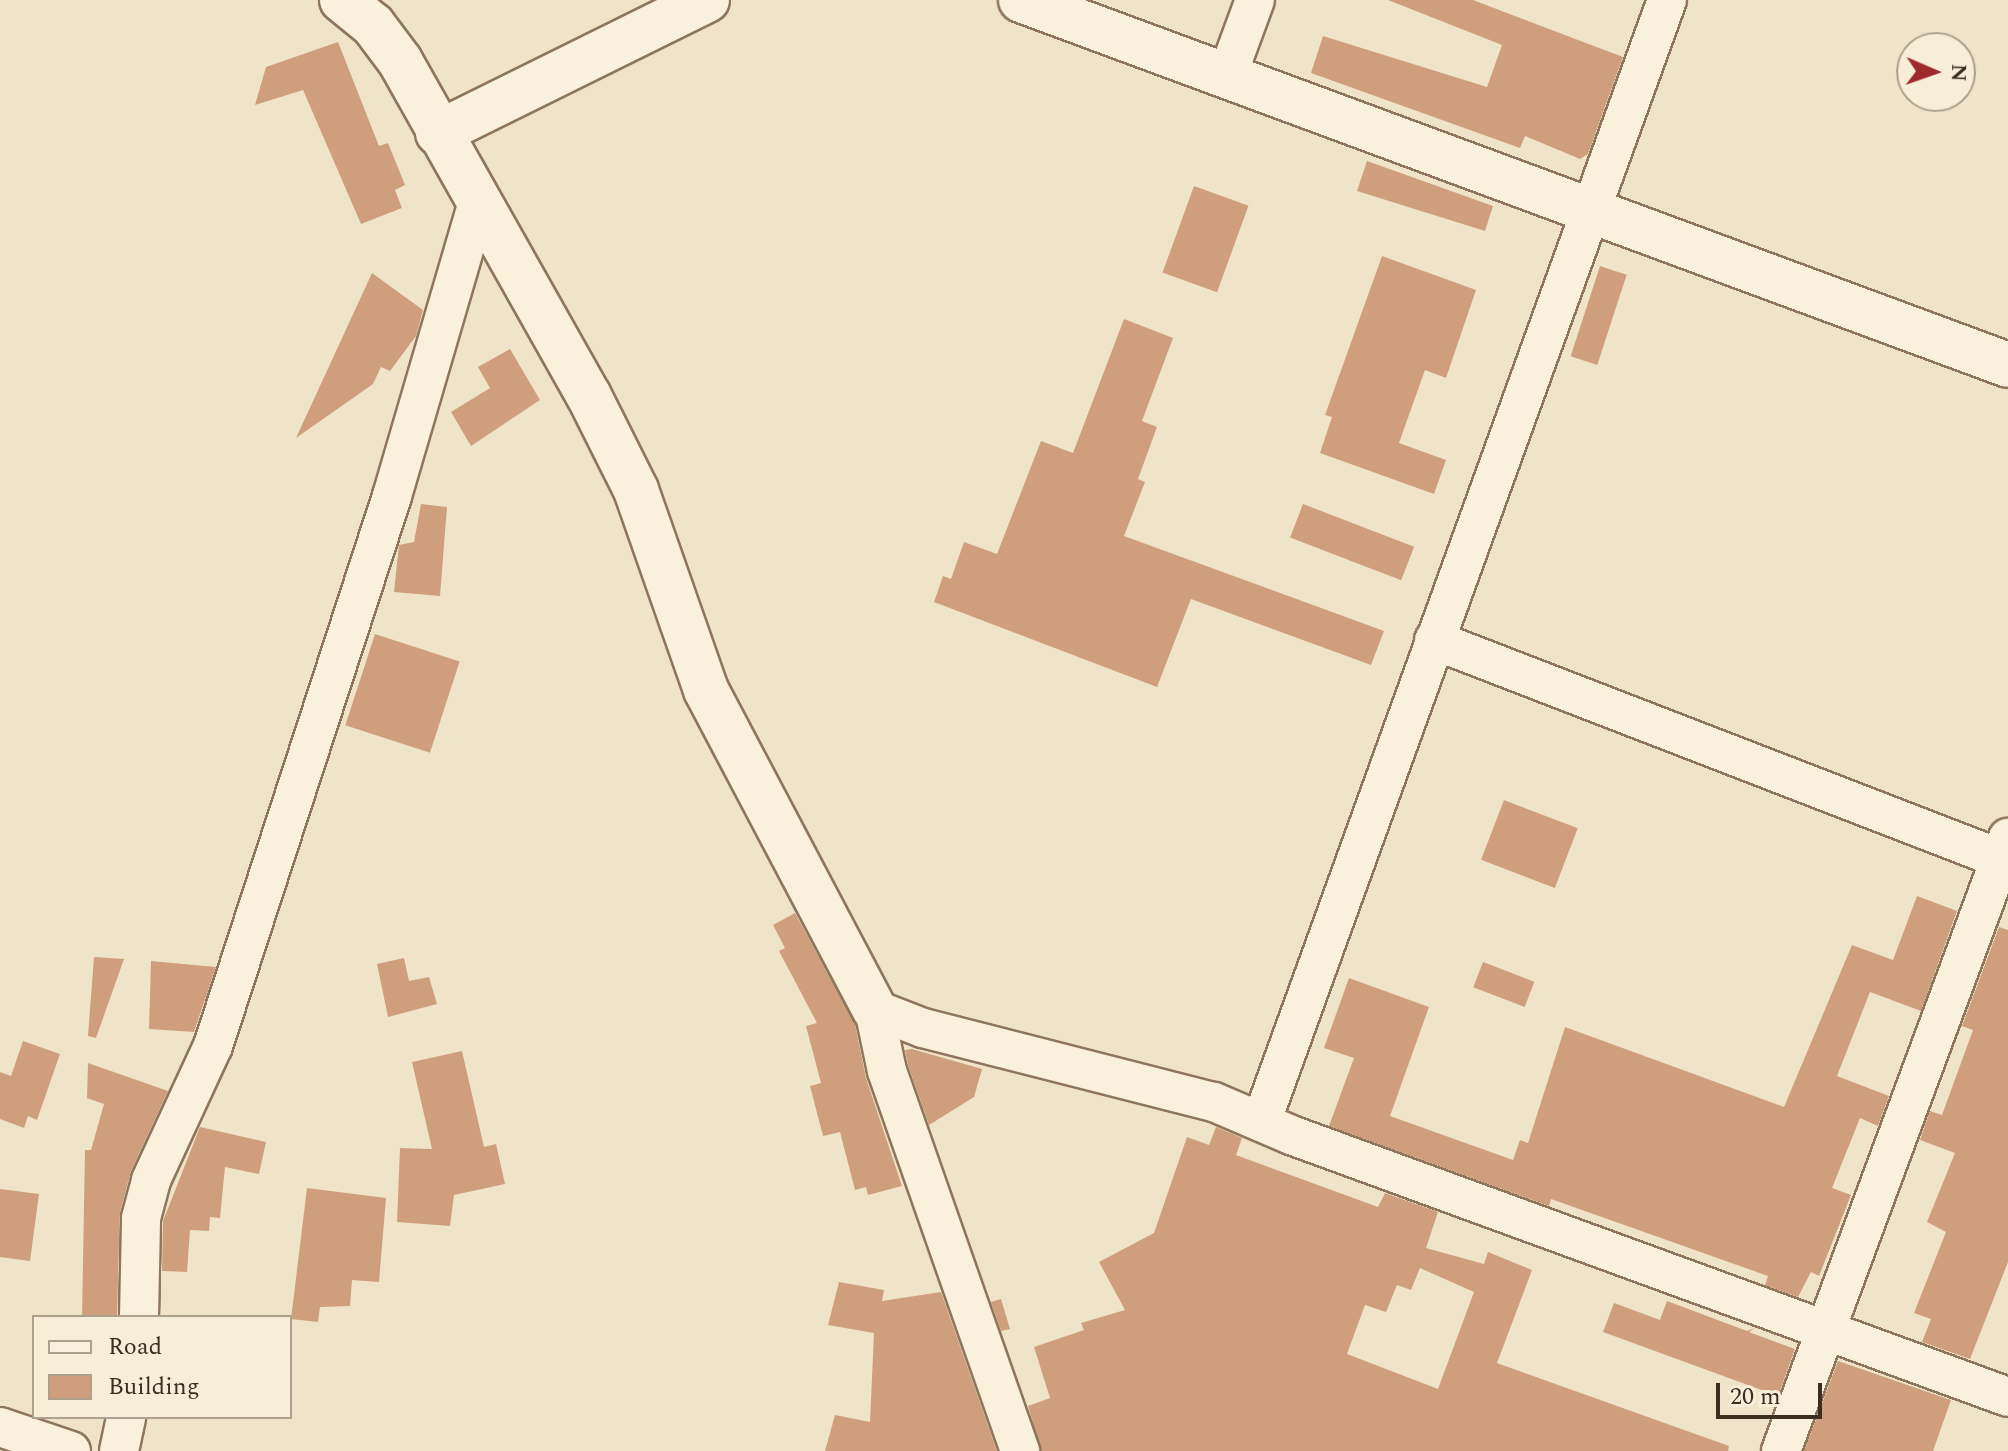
<!DOCTYPE html>
<html>
<head>
<meta charset="utf-8">
<style>
	body { margin:0 }
	#map { position:relative; width:2008px; height:1451px; overflow:hidden; background:#f0e4c8; font-family:Spectral,serif }
	div>[style] { position:absolute }
	.building>* { inset:0; background:#cf9f7d; transform-origin:0 0 }
	.roads { filter:drop-shadow(2px 0 #8d765c) drop-shadow(-2px 0 #8d765c) drop-shadow(0 2px #8d765c) drop-shadow(0 -2px #8d765c) }
	.minor>* { height:38px; margin:-19px; padding:0 19px; transform-origin:19px; border-radius:19px; background:#faf1dc }
	.tertiary>* { height:44px; margin:-22px; padding:0 22px; transform-origin:22px; border-radius:22px; background:#faf1dc }
	span { translate:-50% -50%; white-space:nowrap; text-align:center; line-height:1.15; -webkit-text-stroke:6px #f7eed8; paint-order:stroke }
	.legend { position:absolute; left:32px; top:1315px; width:260px; height:104px; box-sizing:border-box; background:#f7eed8; border:2px solid #ada18e; margin:0; padding:10px 14px; list-style:none; font-size:24px; color:#3d2e20 }
	.legend li { display:flex; align-items:center; gap:16px; height:40px }
	.legend b { width:40px; border:2px solid #ada18e }
	.north { position:absolute; left:1896px; top:32px; width:80px; height:80px; box-sizing:border-box; background:#f7eed8; border:2px solid #ada18e; border-radius:50%; rotate:92deg; font-size:22px; font-weight:700; line-height:32px; text-align:center; color:#3d2e20 }
	.north::after { content:''; display:block; margin:auto; width:28px; height:36px; background:#9e2a2b; clip-path:polygon(50% 0,100% 100%,50% 72%,0 100%) }
	.scale { position:absolute; left:1716px; top:1383px; width:106px; height:36px; box-sizing:border-box; border:4px solid #3d2e20; border-top:0; padding-left:10px; font-size:24px; line-height:28px; white-space:nowrap; color:#3d2e20; -webkit-text-stroke:6px #f7eed8; paint-order:stroke }
</style>
</head>
<body>
<div id="map">
	<div class="building">
		<i style="clip-path:polygon(1388px 0,1473px 0,1623px 57px,1588px 154px,1580px 159px,1525px 136px,1520px 148px,1311px 73px,1323px 36px,1487px 87px,1502px 45px)"></i>
		<i style="clip-path:polygon(338px 42px,379px 146px,388px 143px,405px 185px,395px 190px,402px 208px,361px 224px,303px 90px,255px 105px,266px 67px)"></i>
		<i style="clip-path:polygon(1367px 161px,1493px 206px,1485px 231px,1357px 191px)"></i>
		<i style="left:1194px;top:186px;width:58px;height:92px;rotate:20deg"></i>
		<i style="clip-path:polygon(1382px 256px,1476px 290px,1446px 378px,1425px 370px,1399px 443px,1446px 460px,1434px 494px,1320px 453px,1332px 417px,1325px 415px)"></i>
		<i style="left:1600px;top:266px;width:28px;height:95px;rotate:18deg"></i>
		<i style="clip-path:polygon(372px 273px,423px 310px,416px 336px,390px 371px,381px 367px,373px 384px,296px 438px)"></i>
		<i style="clip-path:polygon(1124px 319px,1173px 338px,1142px 421px,1157px 427px,1138px 479px,1145px 482px,1124px 536px,1384px 631px,1371px 665px,1191px 599px,1157px 687px,934px 602px,943px 576px,951px 579px,964px 542px,997px 554px,1041px 441px,1073px 453px)"></i>
		<i style="clip-path:polygon(510px 349px,540px 400px,471px 446px,451px 412px,490px 388px,478px 367px)"></i>
		<i style="clip-path:polygon(421px 504px,447px 507px,440px 596px,394px 592px,399px 545px,414px 542px)"></i>
		<i style="left:1303px;top:504px;width:119px;height:36px;rotate:21deg"></i>
		<i style="left:375px;top:634px;width:89px;height:96px;rotate:18deg"></i>
		<i style="left:1504px;top:800px;width:79px;height:64px;rotate:21deg"></i>
		<i style="clip-path:polygon(1917px 896px,1957px 911px,1921px 1011px,1870px 992px,1837px 1076px,1889px 1096px,1878px 1126px,1860px 1118px,1832px 1188px,1851px 1195px,1819px 1276px,1811px 1272px,1798px 1297px,1765px 1285px,1768px 1276px,1551px 1199px,1549px 1206px,1329px 1126px,1354px 1058px,1324px 1048px,1349px 978px,1429px 1007px,1390px 1116px,1513px 1160px,1520px 1140px,1528px 1143px,1565px 1027px,1784px 1107px,1852px 945px,1893px 960px)"></i>
		<i style="clip-path:polygon(795px 913px,855px 1024px,866px 1078px,902px 1186px,868px 1195px,866px 1187px,855px 1190px,840px 1132px,823px 1136px,810px 1086px,821px 1083px,806px 1026px,817px 1023px,779px 951px,785px 948px,773px 925px)"></i>
		<i style="clip-path:polygon(1999px 927px,2008px 930px,2008px 1262px,1970px 1359px,1922px 1342px,1931px 1319px,1914px 1313px,1946px 1232px,1927px 1222px,1955px 1153px,1920px 1140px,1930px 1111px,1942px 1115px,1973px 1030px,1962px 1026px)"></i>
		<i style="clip-path:polygon(94px 957px,124px 959px,96px 1038px,88px 1036px)"></i>
		<i style="clip-path:polygon(404px 958px,409px 981px,429px 977px,437px 1004px,388px 1017px,377px 964px)"></i>
		<i style="clip-path:polygon(151px 961px,216px 967px,194px 1032px,149px 1029px)"></i>
		<i style="left:1483px;top:962px;width:55px;height:27px;rotate:21deg"></i>
		<i style="clip-path:polygon(23px 1041px,60px 1054px,37px 1120px,28px 1116px,24px 1128px,0 1119px,0 1072px,11px 1076px)"></i>
		<i style="clip-path:polygon(912px 1049px,982px 1069px,974px 1097px,929px 1125px,908px 1065px,905px 1050px)"></i>
		<i style="clip-path:polygon(462px 1051px,484px 1147px,496px 1144px,505px 1184px,454px 1195px,450px 1226px,397px 1222px,400px 1148px,432px 1149px,412px 1062px)"></i>
		<i style="clip-path:polygon(88px 1063px,168px 1091px,131px 1171px,120px 1212px,117px 1317px,82px 1317px,85px 1150px,91px 1150px,104px 1104px,87px 1098px)"></i>
		<i style="clip-path:polygon(200px 1127px,266px 1142px,259px 1174px,225px 1167px,220px 1218px,210px 1217px,209px 1231px,190px 1230px,187px 1272px,162px 1271px,163px 1221px)"></i>
		<i style="clip-path:polygon(evenodd,1216px 1127px,1242px 1138px,1236px 1155px,1378px 1207px,1385px 1193px,1438px 1212px,1426px 1248px,1484px 1264px,1488px 1252px,1532px 1270px,1497px 1363px,1729px 1446px,1728px 1451px,1041px 1451px,1028px 1406px,1050px 1398px,1034px 1347px,1084px 1330px,1081px 1323px,1125px 1310px,1099px 1262px,1154px 1233px,1187px 1137px,1209px 1145px,1216px 1127px,1420px 1268px,1474px 1292px,1438px 1389px,1347px 1354px,1365px 1305px,1386px 1312px,1397px 1285px,1411px 1290px,1420px 1268px)"></i>
		<i style="clip-path:polygon(307px 1188px,386px 1198px,379px 1282px,352px 1280px,350px 1306px,320px 1307px,318px 1322px,291px 1319px)"></i>
		<i style="clip-path:polygon(0 1189px,39px 1194px,30px 1261px,0 1257px)"></i>
		<i style="clip-path:polygon(839px 1282px,884px 1290px,882px 1301px,941px 1292px,997px 1451px,825px 1451px,835px 1415px,870px 1422px,874px 1333px,828px 1325px)"></i>
		<i style="clip-path:polygon(1001px 1299px,1010px 1329px,1001px 1331px,991px 1302px)"></i>
		<i style="clip-path:polygon(1667px 1301px,1747px 1331px,1755px 1328px,1749px 1332px,1795px 1349px,1778px 1396px,1603px 1332px,1614px 1303px,1660px 1320px)"></i>
		<i style="clip-path:polygon(1838px 1361px,1951px 1400px,1933px 1451px,1804px 1451px)"></i>
	</div>
	<div class="roads">
		<div class="minor">
			<i style="left:1227px;top:76px;width:81px;rotate:-69.8deg"></i>
			<i style="left:1434px;top:640px;width:608px;rotate:21.12deg"></i>
			<i style="left:874px;top:1009px;width:53px;rotate:21.2deg"></i>
			<i style="left:923px;top:1028px;width:300px;rotate:14.3deg"></i>
			<i style="left:1214px;top:1102px;width:84px;rotate:23.2deg"></i>
			<i style="left:1291px;top:1135px;width:763px;rotate:20.07deg"></i>
			<i style="left:874px;top:1009px;width:63px;rotate:78.2deg"></i>
			<i style="left:887px;top:1071px;width:403px;rotate:70.7deg"></i>
			<i style="left:1262px;top:1120px;width:1191px;rotate:-70.12deg"></i>
			<i style="left:139px;top:1317px;width:99px;rotate:-88.8deg"></i>
			<i style="left:141px;top:1218px;width:39px;rotate:-75deg"></i>
			<i style="left:151px;top:1180px;width:148px;rotate:-65.2deg"></i>
			<i style="left:213px;top:1046px;width:578px;rotate:-71.97deg"></i>
			<i style="left:392px;top:496px;width:303px;rotate:-73.7deg"></i>
			<i style="left:0;top:1427px;width:75px;rotate:18.7deg"></i>
			<i style="left:119px;top:1451px;width:35px;rotate:-78deg"></i>
			<i style="left:1781px;top:1451px;width:654px;rotate:-69.68deg"></i>
		</div>
		<div class="tertiary">
			<i style="left:342px;top:0;width:40px;rotate:39deg"></i>
			<i style="left:373px;top:25px;width:45px;rotate:53.1deg"></i>
			<i style="left:400px;top:61px;width:385px;rotate:60.6deg"></i>
			<i style="left:589px;top:396px;width:105px;rotate:63.4deg"></i>
			<i style="left:636px;top:490px;width:212px;rotate:70.7deg"></i>
			<i style="left:706px;top:690px;width:361px;rotate:62.2deg"></i>
			<i style="left:1021px;top:0;width:1052px;rotate:20.29deg"></i>
			<i style="left:438px;top:133px;width:300px;rotate:-26.3deg"></i>
		</div>
	</div>
	<ul class="legend">
	<li><b style="height:10px;background:#faf1dc"></b>Road</li>
	<li><b style="height:22px;background:#cf9f7d"></b>Building</li>
	</ul>
	<div class="north">N</div>
	<div class="scale">20 m</div>
</div>
</body>
</html>
